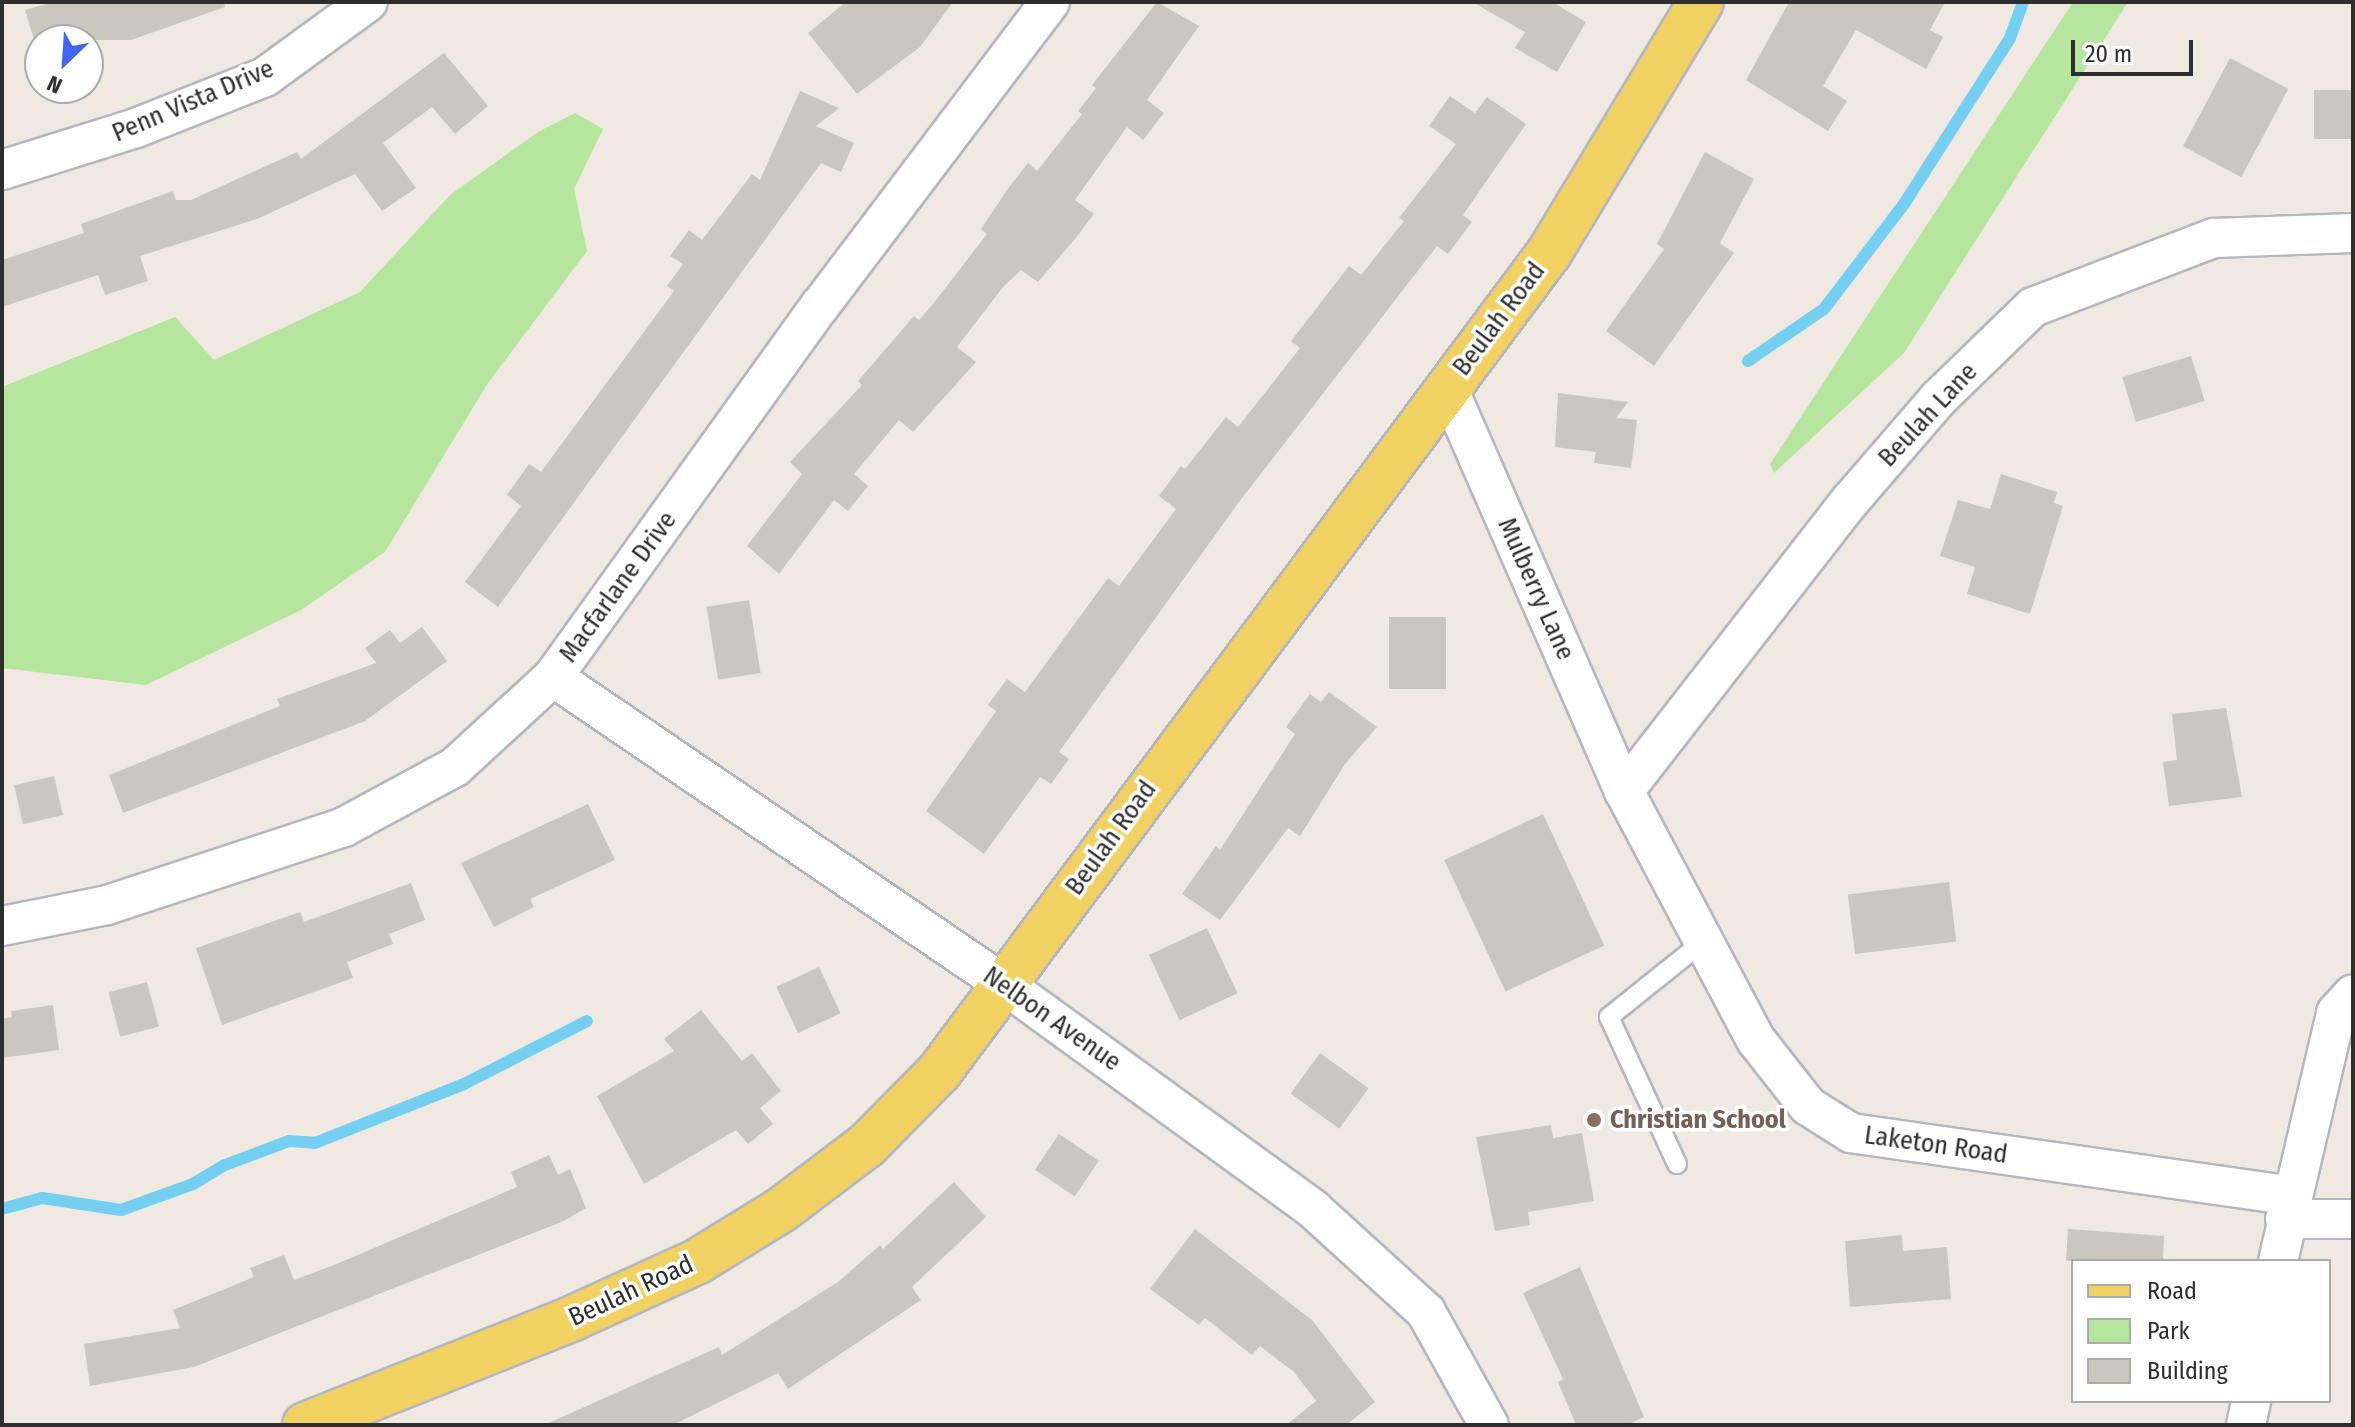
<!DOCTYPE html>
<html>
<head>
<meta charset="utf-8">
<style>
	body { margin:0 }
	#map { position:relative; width:2355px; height:1427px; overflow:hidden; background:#efe9e1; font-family:"Fira Sans Condensed",sans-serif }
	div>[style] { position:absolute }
	.green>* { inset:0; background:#b6e59e }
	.stream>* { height:12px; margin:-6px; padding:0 6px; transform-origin:6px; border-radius:6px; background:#75cff0 }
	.building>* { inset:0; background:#cbc7bf; transform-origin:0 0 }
	.roads { filter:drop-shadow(2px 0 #b4b7c1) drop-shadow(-2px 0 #b4b7c1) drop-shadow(0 2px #b4b7c1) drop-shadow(0 -2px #b4b7c1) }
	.lane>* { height:18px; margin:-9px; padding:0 9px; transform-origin:9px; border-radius:9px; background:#fff }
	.street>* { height:38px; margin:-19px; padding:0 19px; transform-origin:19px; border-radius:19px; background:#fff }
	.primary>* { height:44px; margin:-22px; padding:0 22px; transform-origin:22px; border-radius:22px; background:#f2d163 }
	.dots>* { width:22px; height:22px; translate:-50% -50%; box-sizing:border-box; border:4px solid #fff; border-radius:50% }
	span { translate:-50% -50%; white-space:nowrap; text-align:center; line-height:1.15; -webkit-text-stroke:7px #fff; paint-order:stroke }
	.street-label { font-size:26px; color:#2e2e2e }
	.education-label { font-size:26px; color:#785e54; font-weight:700 }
	.left { translate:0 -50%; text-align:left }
	.frame { position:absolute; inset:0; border:4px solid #2e2e2e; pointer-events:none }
	.legend { position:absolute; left:2071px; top:1259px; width:260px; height:144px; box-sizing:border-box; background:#fff; border:2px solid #ababab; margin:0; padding:10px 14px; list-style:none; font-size:24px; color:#2e2e2e }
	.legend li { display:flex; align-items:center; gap:16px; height:40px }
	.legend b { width:40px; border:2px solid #ababab }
	.north { position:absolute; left:24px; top:24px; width:80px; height:80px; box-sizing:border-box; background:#fff; border:2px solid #ababab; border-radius:50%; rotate:205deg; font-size:22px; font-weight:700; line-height:32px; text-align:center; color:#2e2e2e }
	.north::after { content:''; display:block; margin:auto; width:28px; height:36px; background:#4264fb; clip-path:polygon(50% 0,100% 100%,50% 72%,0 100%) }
	.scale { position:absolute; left:2071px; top:40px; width:122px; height:36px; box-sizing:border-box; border:4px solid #2e2e2e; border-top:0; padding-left:10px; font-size:24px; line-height:28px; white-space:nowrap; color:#2e2e2e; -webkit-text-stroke:6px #fff; paint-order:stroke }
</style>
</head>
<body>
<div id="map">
	<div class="green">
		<i style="clip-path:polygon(2073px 2px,2128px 2px,1904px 353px,1774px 473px,1770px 464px)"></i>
		<i style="clip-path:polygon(575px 113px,603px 129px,574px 189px,587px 251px,488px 383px,385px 552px,301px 610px,146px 685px,2px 668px,2px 387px,175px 317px,214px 360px,360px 292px,450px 195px,538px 132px)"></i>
	</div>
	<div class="stream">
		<i style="left:1748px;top:361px;width:92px;rotate:-34.4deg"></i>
		<i style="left:1824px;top:309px;width:132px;rotate:-52.7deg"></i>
		<i style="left:1904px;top:204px;width:197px;rotate:-57.4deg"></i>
		<i style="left:2010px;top:38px;width:38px;rotate:-70deg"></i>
		<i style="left:2px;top:1209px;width:41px;rotate:-15.4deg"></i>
		<i style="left:42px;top:1198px;width:80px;rotate:8.6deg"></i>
		<i style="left:121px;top:1210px;width:77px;rotate:-19.9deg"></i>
		<i style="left:193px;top:1184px;width:37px;rotate:-31deg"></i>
		<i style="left:225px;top:1165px;width:68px;rotate:-20.6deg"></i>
		<i style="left:289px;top:1141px;width:26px;rotate:4deg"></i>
		<i style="left:315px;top:1143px;width:160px;rotate:-21.6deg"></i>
		<i style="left:464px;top:1084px;width:138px;rotate:-27.1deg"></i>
	</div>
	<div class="building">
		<i style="clip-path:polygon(53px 2px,224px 2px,225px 7px,131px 40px,34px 40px,25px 10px)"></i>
		<i style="clip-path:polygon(846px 2px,953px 2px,920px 47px,857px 94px,808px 33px)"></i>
		<i style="clip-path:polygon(1157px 2px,1199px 26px,1147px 100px,1164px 113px,1143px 140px,1127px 127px,1075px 200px,1094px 214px,1075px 239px,1038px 282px,1021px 270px,1003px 287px,957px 347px,976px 362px,913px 432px,899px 420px,854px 474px,868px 486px,848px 511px,834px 500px,779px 574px,747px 546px,802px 474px,790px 462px,862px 385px,858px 381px,914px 316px,919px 320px,933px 304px,987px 234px,981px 229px,1007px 190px,1028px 163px,1037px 171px,1082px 114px,1078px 111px,1096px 88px,1092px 85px)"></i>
		<i style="clip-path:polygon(1472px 2px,1552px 2px,1586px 22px,1557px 72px,1515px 48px,1525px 32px)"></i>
		<i style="clip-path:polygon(1789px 2px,1945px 2px,1930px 30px,1943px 37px,1926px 69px,1856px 30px,1823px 86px,1847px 101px,1828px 131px,1746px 80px)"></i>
		<i style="clip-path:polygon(444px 53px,488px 106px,455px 134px,432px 107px,383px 143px,416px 188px,382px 211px,355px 174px,257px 219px,140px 256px,148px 281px,105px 295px,98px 275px,2px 307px,2px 260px,84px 233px,81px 224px,173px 191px,176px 200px,191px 200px,297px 152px,301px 159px)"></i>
		<i style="left:2230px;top:58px;width:66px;height:100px;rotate:28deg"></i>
		<i style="left:2353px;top:90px;width:49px;height:39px;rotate:90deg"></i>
		<i style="clip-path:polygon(800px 91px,839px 108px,816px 126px,854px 143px,841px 172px,821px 163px,498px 607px,465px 582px,521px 506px,507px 495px,529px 464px,541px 472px,674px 291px,667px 286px,683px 264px,670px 256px,689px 230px,702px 240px,752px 174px,760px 180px)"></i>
		<i style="clip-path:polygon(1450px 96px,1475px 113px,1487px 97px,1526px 124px,1463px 215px,1472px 222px,1448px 254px,1437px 246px,1239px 502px,1059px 752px,1069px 759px,1051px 784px,1040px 777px,984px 854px,926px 811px,996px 711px,988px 705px,1007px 679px,1025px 692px,1108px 578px,1119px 586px,1176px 509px,1159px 496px,1181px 466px,1185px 469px,1226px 417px,1238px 427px,1300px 348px,1291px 341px,1349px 266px,1361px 275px,1404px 221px,1399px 218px,1456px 144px,1429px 126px)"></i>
		<i style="clip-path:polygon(1705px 152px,1754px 179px,1720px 243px,1734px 253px,1654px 366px,1606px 331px,1664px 249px,1657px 244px)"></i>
		<i style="left:2191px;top:356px;width:47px;height:72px;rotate:73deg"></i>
		<i style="clip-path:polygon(1558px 393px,1628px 402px,1616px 418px,1637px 420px,1631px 468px,1594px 463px,1596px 452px,1555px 447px)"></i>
		<i style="clip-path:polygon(2001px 474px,2057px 492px,2054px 503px,2063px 506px,2030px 614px,1967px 594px,1975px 567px,1940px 556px,1958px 500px,1990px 509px)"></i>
		<i style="left:749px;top:600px;width:74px;height:43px;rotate:81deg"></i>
		<i style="left:1446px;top:617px;width:72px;height:57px;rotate:90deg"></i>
		<i style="clip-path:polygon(422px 627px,447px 661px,365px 721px,123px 813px,109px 775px,280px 706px,277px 699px,376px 663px,365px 648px,390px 630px,400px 643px)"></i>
		<i style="clip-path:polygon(1329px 692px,1377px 727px,1345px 764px,1300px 836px,1288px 828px,1220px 920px,1182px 894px,1216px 846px,1220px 850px,1295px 734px,1286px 727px,1310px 694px,1321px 702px)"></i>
		<i style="clip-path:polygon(2226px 708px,2242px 797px,2169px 806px,2163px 762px,2177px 760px,2172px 714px)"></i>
		<i style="left:54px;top:776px;width:40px;height:41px;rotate:77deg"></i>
		<i style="clip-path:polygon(588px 804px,615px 860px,530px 899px,534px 907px,494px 927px,461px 863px)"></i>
		<i style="left:1543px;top:814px;width:145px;height:109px;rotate:65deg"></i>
		<i style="left:1949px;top:882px;width:60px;height:102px;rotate:83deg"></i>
		<i style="clip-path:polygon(411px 883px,425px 920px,389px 934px,393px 944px,347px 962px,353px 978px,222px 1025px,196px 948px,300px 912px,304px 922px)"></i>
		<i style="left:1207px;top:928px;width:72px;height:64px;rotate:65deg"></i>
		<i style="left:819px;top:967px;width:51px;height:47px;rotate:65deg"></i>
		<i style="left:147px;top:982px;width:46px;height:40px;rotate:75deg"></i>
		<i style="clip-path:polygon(53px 1005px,59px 1050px,2px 1058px,2px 1019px,12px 1017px,11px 1011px)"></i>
		<i style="clip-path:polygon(701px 1010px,742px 1061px,752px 1053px,781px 1091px,760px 1108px,773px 1124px,748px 1144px,736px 1130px,644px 1184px,597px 1096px,674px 1051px,664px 1039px)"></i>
		<i style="left:1320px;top:1053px;width:60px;height:50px;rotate:36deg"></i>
		<i style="clip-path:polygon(1551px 1125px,1553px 1138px,1582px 1133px,1594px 1201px,1528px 1212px,1530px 1225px,1495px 1231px,1476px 1137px)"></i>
		<i style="left:1059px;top:1134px;width:48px;height:43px;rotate:34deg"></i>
		<i style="clip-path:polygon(549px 1155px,558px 1175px,570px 1169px,586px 1208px,564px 1221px,194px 1367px,90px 1386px,84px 1344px,180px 1328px,173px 1310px,254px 1277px,250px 1268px,284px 1255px,294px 1280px,334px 1265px,517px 1187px,511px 1172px)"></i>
		<i style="clip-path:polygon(954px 1182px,986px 1217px,912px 1287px,921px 1300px,788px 1389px,778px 1373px,673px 1425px,544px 1425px,719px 1347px,722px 1355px,838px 1282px,880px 1245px,883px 1249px)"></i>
		<i style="clip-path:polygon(1195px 1229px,1313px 1321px,1375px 1402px,1346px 1425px,1286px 1425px,1316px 1401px,1294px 1372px,1260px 1346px,1252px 1355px,1205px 1318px,1199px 1325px,1150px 1289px)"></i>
		<i style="clip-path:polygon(2068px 1229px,2164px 1236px,2163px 1261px,2066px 1261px)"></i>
		<i style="clip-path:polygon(1902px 1235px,1903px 1251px,1947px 1247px,1951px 1299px,1850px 1307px,1845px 1241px)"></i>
		<i style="clip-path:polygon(1580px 1267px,1644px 1417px,1627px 1425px,1576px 1425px,1558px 1382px,1563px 1379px,1523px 1293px)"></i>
	</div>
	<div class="roads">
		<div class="lane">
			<i style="left:1677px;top:1164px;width:162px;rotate:-114.8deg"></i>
			<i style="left:1609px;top:1017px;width:122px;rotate:-38.7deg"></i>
		</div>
		<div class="street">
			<i style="left:2px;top:170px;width:140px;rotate:-17.4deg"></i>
			<i style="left:136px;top:128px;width:139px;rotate:-21.6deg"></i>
			<i style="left:265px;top:77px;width:127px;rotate:-36.1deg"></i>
			<i style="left:1447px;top:386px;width:442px;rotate:66.4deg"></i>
			<i style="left:1624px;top:791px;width:282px;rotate:62.1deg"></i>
			<i style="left:1756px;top:1040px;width:84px;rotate:51.8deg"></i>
			<i style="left:1808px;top:1106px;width:51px;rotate:32.1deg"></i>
			<i style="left:1851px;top:1133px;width:444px;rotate:8.1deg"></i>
			<i style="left:553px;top:677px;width:547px;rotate:34.27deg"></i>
			<i style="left:1005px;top:985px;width:381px;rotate:36deg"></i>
			<i style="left:1313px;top:1209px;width:153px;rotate:42.3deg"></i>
			<i style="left:1426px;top:1312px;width:129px;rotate:60.9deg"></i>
			<i style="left:1624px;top:791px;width:368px;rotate:-52.1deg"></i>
			<i style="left:1850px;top:501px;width:135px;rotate:-49.2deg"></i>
			<i style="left:1938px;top:399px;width:132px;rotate:-44.1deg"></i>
			<i style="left:2033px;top:307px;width:194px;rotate:-20.9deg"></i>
			<i style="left:2214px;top:238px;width:139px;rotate:-2.1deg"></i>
			<i style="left:2px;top:926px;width:107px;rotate:-11.3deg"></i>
			<i style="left:107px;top:905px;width:250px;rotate:-18.2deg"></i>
			<i style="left:344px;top:827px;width:126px;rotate:-28.4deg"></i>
			<i style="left:455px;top:767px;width:133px;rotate:-42.6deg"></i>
			<i style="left:553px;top:677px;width:457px;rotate:-54.3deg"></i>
			<i style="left:820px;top:306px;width:381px;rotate:-52.9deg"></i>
			<i style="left:2285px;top:1219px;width:68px"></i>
			<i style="left:2278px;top:1261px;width:255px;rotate:-76.8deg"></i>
			<i style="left:2336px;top:1013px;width:25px;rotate:-48deg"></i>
			<i style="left:2246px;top:1425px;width:25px;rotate:-78deg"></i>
		</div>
		<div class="primary">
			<i style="left:305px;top:1425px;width:286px;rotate:-21.7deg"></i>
			<i style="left:571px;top:1319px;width:140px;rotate:-24.5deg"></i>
			<i style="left:698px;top:1261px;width:97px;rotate:-31.6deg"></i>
			<i style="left:781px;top:1210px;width:108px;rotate:-37.1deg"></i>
			<i style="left:867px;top:1145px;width:103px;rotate:-45.4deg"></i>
			<i style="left:939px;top:1072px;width:1021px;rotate:-53.32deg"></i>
			<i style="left:1549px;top:253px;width:293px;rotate:-58.8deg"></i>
		</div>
	</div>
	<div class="dots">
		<i style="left:1594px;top:1120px;background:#8d6e63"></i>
	</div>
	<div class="street-label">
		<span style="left:193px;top:101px;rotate:-23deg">Penn Vista Drive</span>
		<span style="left:1499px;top:319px;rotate:-53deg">Beulah Road</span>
		<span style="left:1928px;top:415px;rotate:-47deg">Beulah Lane</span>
		<span style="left:618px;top:587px;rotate:-54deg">Macfarlane Drive</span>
		<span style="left:1536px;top:589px;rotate:66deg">Mulberry Lane</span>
		<span style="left:1111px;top:838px;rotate:-54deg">Beulah Road</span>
		<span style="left:1052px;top:1019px;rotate:35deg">Nelbon Avenue</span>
		<span style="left:1936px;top:1145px;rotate:8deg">Laketon Road</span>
		<span style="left:631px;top:1291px;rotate:-25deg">Beulah Road</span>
	</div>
	<div class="education-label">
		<span class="left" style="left:1610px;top:1120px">Christian School</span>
	</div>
	<div class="frame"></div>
	<ul class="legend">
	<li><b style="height:10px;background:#f2d163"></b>Road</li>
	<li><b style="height:22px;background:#b6e59e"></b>Park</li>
	<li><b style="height:22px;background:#cbc7bf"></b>Building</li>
	</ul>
	<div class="north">N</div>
	<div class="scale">20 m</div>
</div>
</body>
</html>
